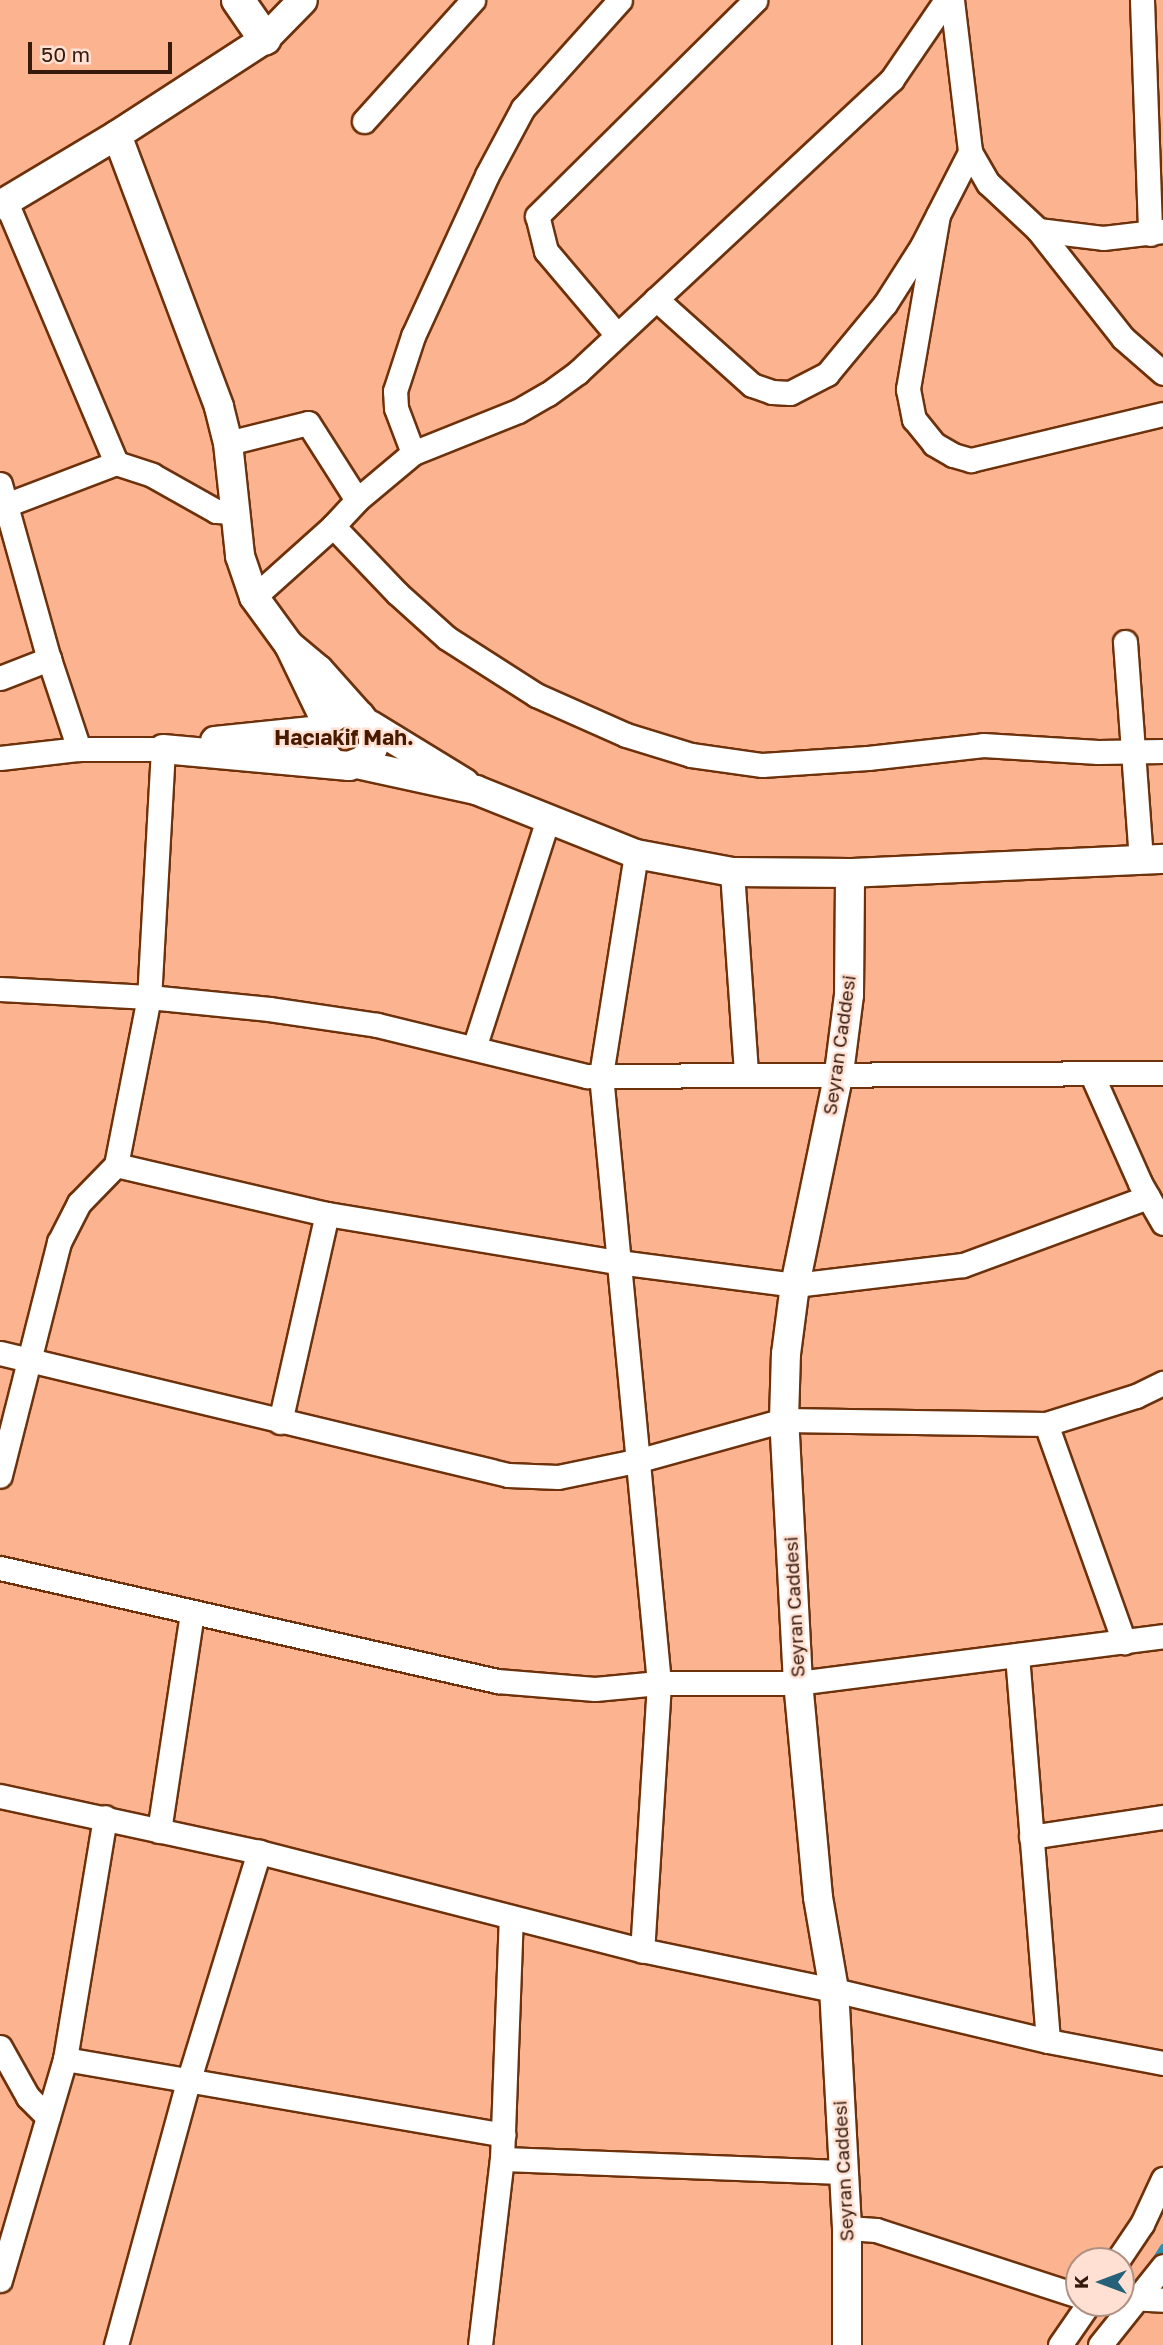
<!DOCTYPE html>
<html>
<head>
<meta charset="utf-8">
<style>
	body { margin:0 }
	#map { position:relative; width:1163px; height:2345px; overflow:hidden; background:#fcb490; font-family:"Golos Text",sans-serif }
	div>[style] { position:absolute }
	.stream>* { height:6px; margin:-3px; padding:0 3px; transform-origin:3px; border-radius:3px; background:#318eb1 }
	.roads { filter:drop-shadow(2px 0 #6d310b) drop-shadow(-2px 0 #6d310b) drop-shadow(0 2px #6d310b) drop-shadow(0 -2px #6d310b) }
	.minor>* { height:23px; margin:-11.5px; padding:0 11.5px; transform-origin:11.5px; border-radius:11.5px; background:#fff }
	.tertiary>* { height:28px; margin:-14px; padding:0 14px; transform-origin:14px; border-radius:14px; background:#fff }
	.secondary>* { height:32px; margin:-16px; padding:0 16px; transform-origin:16px; border-radius:16px; background:#fff }
	span { translate:-50% -50%; white-space:nowrap; text-align:center; line-height:1.15; -webkit-text-stroke:5px #ffe0d2; paint-order:stroke }
	.street-label { font-size:19px; color:#361b0d }
	.neighbourhood-label { font-size:21px; color:#471a00; font-weight:700 }
	.north { position:absolute; left:1065px; top:2247px; width:70px; height:70px; box-sizing:border-box; background:#ffe0d2; border:2px solid #af9183; border-radius:50%; rotate:270deg; font-size:19px; font-weight:700; line-height:28px; text-align:center; color:#361b0d }
	.north::after { content:''; display:block; margin:auto; width:24px; height:32px; background:#256179; clip-path:polygon(50% 0,100% 100%,50% 72%,0 100%) }
	.scale { position:absolute; left:28px; top:42px; width:144px; height:32px; box-sizing:border-box; border:4px solid #361b0d; border-top:0; padding-left:9px; font-size:21px; line-height:24px; white-space:nowrap; color:#361b0d; -webkit-text-stroke:5px #ffe0d2; paint-order:stroke }
</style>
</head>
<body>
<div id="map">
	<div class="stream">
		<i style="left:1153px;top:2263px;width:19px;rotate:-58deg"></i>
	</div>
	<div class="roads">
		<div class="minor">
			<i style="left:952px;top:0;width:153px;rotate:83.2deg"></i>
			<i style="left:970px;top:152px;width:36px;rotate:60deg"></i>
			<i style="left:988px;top:183px;width:69px;rotate:43.2deg"></i>
			<i style="left:1038px;top:230px;width:65px;rotate:7deg"></i>
			<i style="left:1103px;top:238px;width:60px;rotate:-6.7deg"></i>
			<i style="left:1142px;top:0;width:234px;rotate:88deg"></i>
			<i style="left:364px;top:121px;width:163px;rotate:-48deg"></i>
			<i style="left:6px;top:202px;width:283px;rotate:67.1deg"></i>
			<i style="left:116px;top:463px;width:118px;rotate:159.1deg"></i>
			<i style="left:938px;top:215px;width:177px;rotate:99.8deg"></i>
			<i style="left:908px;top:389px;width:31px;rotate:79deg"></i>
			<i style="left:914px;top:419px;width:32px;rotate:51deg"></i>
			<i style="left:934px;top:444px;width:22px;rotate:30deg"></i>
			<i style="left:953px;top:455px;width:19px;rotate:16deg"></i>
			<i style="left:971px;top:460px;width:197px;rotate:-13.5deg"></i>
			<i style="left:1038px;top:230px;width:137px;rotate:51.8deg"></i>
			<i style="left:1123px;top:338px;width:53px;rotate:41.2deg"></i>
			<i style="left:656px;top:299px;width:129px;rotate:41.9deg"></i>
			<i style="left:752px;top:385px;width:21px;rotate:19deg"></i>
			<i style="left:772px;top:392px;width:18px;rotate:3deg"></i>
			<i style="left:790px;top:393px;width:42px;rotate:-27.2deg"></i>
			<i style="left:827px;top:374px;width:91px;rotate:-50.4deg"></i>
			<i style="left:885px;top:304px;width:69px;rotate:-57.5deg"></i>
			<i style="left:922px;top:246px;width:106px;rotate:-62.9deg"></i>
			<i style="left:617px;top:335px;width:110px;rotate:-130.2deg"></i>
			<i style="left:546px;top:251px;width:36px;rotate:-104deg"></i>
			<i style="left:537px;top:216px;width:307px;rotate:-44.7deg"></i>
			<i style="left:228px;top:443px;width:82px;rotate:-14deg"></i>
			<i style="left:308px;top:423px;width:91px;rotate:57.5deg"></i>
			<i style="left:413px;top:453px;width:48px;rotate:-110.7deg"></i>
			<i style="left:396px;top:408px;width:17px;rotate:-93deg"></i>
			<i style="left:395px;top:391px;width:58px;rotate:-71.9deg"></i>
			<i style="left:413px;top:336px;width:177px;rotate:-65.3deg"></i>
			<i style="left:487px;top:175px;width:76px;rotate:-61.8deg"></i>
			<i style="left:523px;top:108px;width:145px;rotate:-48.1deg"></i>
			<i style="left:116px;top:463px;width:38px;rotate:18deg"></i>
			<i style="left:152px;top:475px;width:73px;rotate:29.4deg"></i>
			<i style="left:216px;top:511px;width:18px;rotate:3deg"></i>
			<i style="left:0;top:484px;width:182px;rotate:74.4deg"></i>
			<i style="left:49px;top:659px;width:95px;rotate:71.6deg"></i>
			<i style="left:333px;top:526px;width:93px;rotate:46.3deg"></i>
			<i style="left:397px;top:593px;width:67px;rotate:42deg"></i>
			<i style="left:447px;top:638px;width:106px;rotate:32.6deg"></i>
			<i style="left:536px;top:695px;width:98px;rotate:24deg"></i>
			<i style="left:626px;top:735px;width:68px;rotate:17.1deg"></i>
			<i style="left:691px;top:755px;width:72px;rotate:8deg"></i>
			<i style="left:762px;top:765px;width:106px;rotate:-3.8deg"></i>
			<i style="left:868px;top:758px;width:116px;rotate:-6.4deg"></i>
			<i style="left:983px;top:745px;width:115px;rotate:3.5deg"></i>
			<i style="left:1098px;top:752px;width:65px;rotate:-0.9deg"></i>
			<i style="left:254px;top:597px;width:106px;rotate:-41.9deg"></i>
			<i style="left:333px;top:526px;width:35px;rotate:-47deg"></i>
			<i style="left:357px;top:500px;width:73px;rotate:-40deg"></i>
			<i style="left:413px;top:453px;width:113px;rotate:-21.8deg"></i>
			<i style="left:518px;top:411px;width:34px;rotate:-30deg"></i>
			<i style="left:548px;top:394px;width:37px;rotate:-36deg"></i>
			<i style="left:578px;top:372px;width:429px;rotate:-43deg"></i>
			<i style="left:892px;top:79px;width:96px;rotate:-55.6deg"></i>
			<i style="left:1125px;top:642px;width:219px;rotate:85.8deg"></i>
			<i style="left:0;top:678px;width:53px;rotate:-21.2deg"></i>
			<i style="left:0;top:758px;width:80px;rotate:-6.5deg"></i>
			<i style="left:79px;top:749px;width:84px"></i>
			<i style="left:163px;top:749px;width:248px;rotate:93.2deg"></i>
			<i style="left:149px;top:997px;width:171px;rotate:101.1deg"></i>
			<i style="left:116px;top:1165px;width:53px;rotate:134.2deg"></i>
			<i style="left:79px;top:1203px;width:44px;rotate:117.1deg"></i>
			<i style="left:59px;top:1242px;width:241px;rotate:104.2deg"></i>
			<i style="left:636px;top:854px;width:224px;rotate:99deg"></i>
			<i style="left:601px;top:1075px;width:611px;rotate:84.55deg"></i>
			<i style="left:659px;top:1683px;width:268px;rotate:93.6deg"></i>
			<i style="left:732px;top:872px;width:202px;rotate:86deg"></i>
			<i style="left:0;top:989px;width:149px;rotate:3.1deg"></i>
			<i style="left:149px;top:997px;width:121px;rotate:5.7deg"></i>
			<i style="left:269px;top:1009px;width:109px;rotate:8.4deg"></i>
			<i style="left:377px;top:1025px;width:216px;rotate:13.7deg"></i>
			<i style="left:587px;top:1076px;width:576px;rotate:-0.3deg"></i>
			<i style="left:474px;top:1048px;width:241px;rotate:-72.1deg"></i>
			<i style="left:1092px;top:1075px;width:118px;rotate:66deg"></i>
			<i style="left:1140px;top:1183px;width:46px;rotate:60.1deg"></i>
			<i style="left:116px;top:1165px;width:217px;rotate:13.1deg"></i>
			<i style="left:327px;top:1214px;width:295px;rotate:9.4deg"></i>
			<i style="left:618px;top:1262px;width:178px;rotate:7.4deg"></i>
			<i style="left:795px;top:1285px;width:169px;rotate:-6.8deg"></i>
			<i style="left:963px;top:1265px;width:197px;rotate:-20.2deg"></i>
			<i style="left:0;top:1353px;width:522px;rotate:13.5deg"></i>
			<i style="left:508px;top:1475px;width:50px;rotate:2.3deg"></i>
			<i style="left:558px;top:1477px;width:84px;rotate:-11.7deg"></i>
			<i style="left:640px;top:1460px;width:149px;rotate:-15.5deg"></i>
			<i style="left:784px;top:1420px;width:262px;rotate:0.9deg"></i>
			<i style="left:1046px;top:1424px;width:94px;rotate:-17.3deg"></i>
			<i style="left:1136px;top:1396px;width:30px;rotate:-26deg"></i>
			<i style="left:280px;top:1422px;width:213px;rotate:-77.3deg"></i>
			<i style="left:1046px;top:1424px;width:232px;rotate:70.3deg"></i>
			<i style="left:0;top:1568px;width:510px;rotate:12.81deg"></i>
			<i style="left:497px;top:1681px;width:98px;rotate:4.7deg"></i>
			<i style="left:595px;top:1689px;width:64px;rotate:-5.4deg"></i>
			<i style="left:659px;top:1683px;width:139px"></i>
			<i style="left:798px;top:1683px;width:368px;rotate:-7.3deg"></i>
			<i style="left:1017px;top:1655px;width:387px;rotate:85.4deg"></i>
			<i style="left:0;top:1796px;width:265px;rotate:12.2deg"></i>
			<i style="left:259px;top:1852px;width:395px;rotate:14.4deg"></i>
			<i style="left:642px;top:1950px;width:196px;rotate:11.8deg"></i>
			<i style="left:834px;top:1990px;width:220px;rotate:13.4deg"></i>
			<i style="left:1048px;top:2041px;width:117px;rotate:10.8deg"></i>
			<i style="left:159px;top:1831px;width:221px;rotate:-81.4deg"></i>
			<i style="left:1031px;top:1837px;width:134px;rotate:-8.6deg"></i>
			<i style="left:0;top:2047px;width:57px;rotate:60.8deg"></i>
			<i style="left:28px;top:2097px;width:28px;rotate:45deg"></i>
			<i style="left:65px;top:2059px;width:445px;rotate:9.8deg"></i>
			<i style="left:502px;top:2159px;width:341px;rotate:2.2deg"></i>
			<i style="left:847px;top:2228px;width:29px;rotate:4deg"></i>
			<i style="left:876px;top:2230px;width:213px;rotate:18deg"></i>
			<i style="left:1117px;top:2261px;width:45px;rotate:-56deg"></i>
			<i style="left:1142px;top:2224px;width:50px;rotate:-65deg"></i>
			<i style="left:0;top:2280px;width:230px;rotate:-73.6deg"></i>
			<i style="left:65px;top:2059px;width:245px;rotate:-80.6deg"></i>
			<i style="left:1128px;top:2298px;width:35px;rotate:3deg"></i>
			<i style="left:116px;top:2345px;width:276px;rotate:-74.7deg"></i>
			<i style="left:189px;top:2079px;width:238px;rotate:-72.9deg"></i>
			<i style="left:480px;top:2345px;width:187px;rotate:-83.3deg"></i>
			<i style="left:502px;top:2159px;width:242px;rotate:-87.9deg"></i>
			<i style="left:1060px;top:2345px;width:51px;rotate:-55.4deg"></i>
			<i style="left:1100px;top:2345px;width:101px;rotate:-51.4deg"></i>
		</div>
		<div class="tertiary">
			<i style="left:117px;top:135px;width:290px;rotate:69.4deg"></i>
			<i style="left:219px;top:407px;width:37px;rotate:76deg"></i>
			<i style="left:228px;top:443px;width:114px;rotate:83.9deg"></i>
			<i style="left:240px;top:556px;width:43px;rotate:71.1deg"></i>
			<i style="left:254px;top:597px;width:59px;rotate:53.9deg"></i>
			<i style="left:0;top:205px;width:136px;rotate:-30.9deg"></i>
			<i style="left:117px;top:135px;width:176px;rotate:-33deg"></i>
			<i style="left:265px;top:39px;width:54px;rotate:-45.7deg"></i>
			<i style="left:326px;top:722px;width:85px;rotate:-115.7deg"></i>
			<i style="left:289px;top:645px;width:39px;rotate:40deg"></i>
			<i style="left:319px;top:670px;width:62px;rotate:48.3deg"></i>
			<i style="left:370px;top:725px;width:111px;rotate:31.4deg"></i>
			<i style="left:215px;top:741px;width:107px;rotate:-5.9deg"></i>
			<i style="left:163px;top:749px;width:187px;rotate:5.2deg"></i>
			<i style="left:349px;top:766px;width:16px;rotate:-22deg"></i>
			<i style="left:364px;top:760px;width:15px;rotate:-53deg"></i>
			<i style="left:373px;top:748px;width:16px;rotate:-90deg"></i>
			<i style="left:373px;top:732px;width:21px;rotate:-129deg"></i>
			<i style="left:360px;top:716px;width:18px;rotate:-167deg"></i>
			<i style="left:342px;top:712px;width:19px;rotate:148deg"></i>
			<i style="left:326px;top:722px;width:18px;rotate:109deg"></i>
			<i style="left:320px;top:739px;width:19px;rotate:72deg"></i>
			<i style="left:326px;top:757px;width:9px;rotate:41deg"></i>
			<i style="left:357px;top:764px;width:122px;rotate:12.3deg"></i>
			<i style="left:476px;top:790px;width:172px;rotate:21.8deg"></i>
			<i style="left:636px;top:854px;width:98px;rotate:10.6deg"></i>
			<i style="left:732px;top:872px;width:118px;rotate:0.5deg"></i>
			<i style="left:850px;top:873px;width:313px;rotate:-2.6deg"></i>
			<i style="left:847px;top:2345px;width:117px;rotate:-90deg"></i>
			<i style="left:847px;top:2228px;width:238px;rotate:-93.1deg"></i>
			<i style="left:834px;top:1990px;width:94px;rotate:-99.8deg"></i>
			<i style="left:818px;top:1897px;width:215px;rotate:-95.3deg"></i>
			<i style="left:798px;top:1683px;width:263px;rotate:-93deg"></i>
			<i style="left:784px;top:1420px;width:66px;rotate:-88.3deg"></i>
			<i style="left:786px;top:1354px;width:70px;rotate:-82.6deg"></i>
			<i style="left:795px;top:1285px;width:217px;rotate:-78.3deg"></i>
			<i style="left:839px;top:1073px;width:79px;rotate:-82.7deg"></i>
			<i style="left:849px;top:995px;width:122px;rotate:-89.5deg"></i>
		</div>
		<div class="secondary">
			<i style="left:238px;top:0;width:47px;rotate:55.3deg"></i>
		</div>
	</div>
	<div class="street-label">
		<span style="left:839px;top:1045px;rotate:-82deg">Seyran Caddesi</span>
		<span style="left:794px;top:1607px;rotate:-93deg">Seyran Caddesi</span>
		<span style="left:843px;top:2171px;rotate:-93deg">Seyran Caddesi</span>
	</div>
	<div class="neighbourhood-label">
		<span style="left:344px;top:737px">Hacıakif Mah.</span>
	</div>
	<div class="north">K</div>
	<div class="scale">50 m</div>
</div>
</body>
</html>
